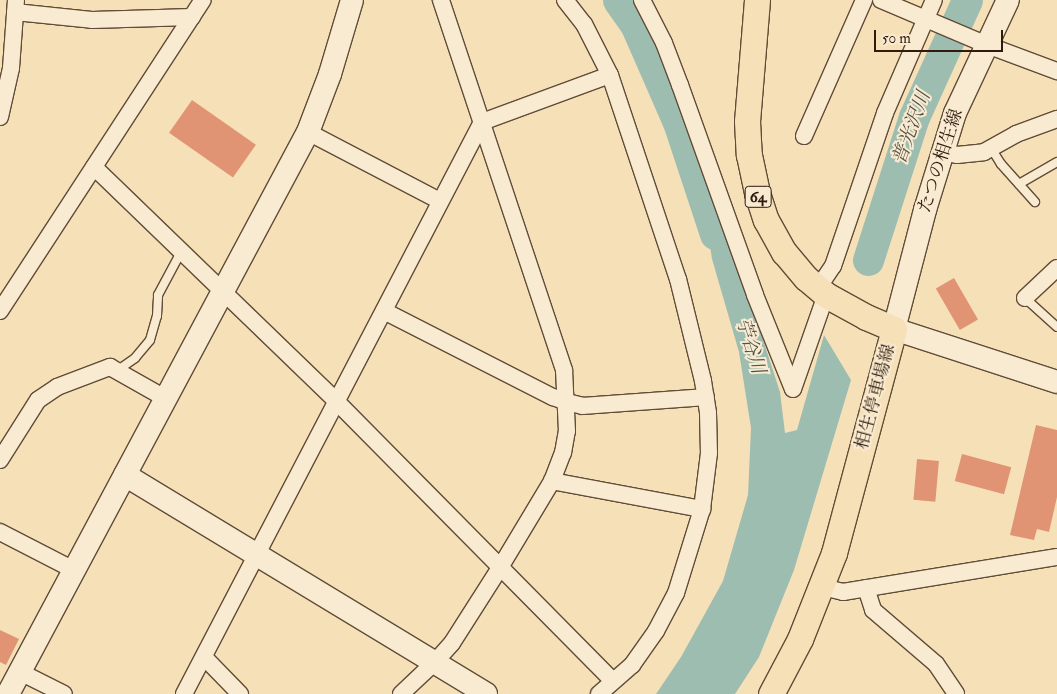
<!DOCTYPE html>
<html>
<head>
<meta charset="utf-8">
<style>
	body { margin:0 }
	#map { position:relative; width:1057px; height:694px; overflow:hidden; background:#f6e0b8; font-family:"IM FELL Double Pica","Noto Serif JP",serif }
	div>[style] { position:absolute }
	.water>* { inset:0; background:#9dbdb1 }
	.river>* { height:31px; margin:-15.5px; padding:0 15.5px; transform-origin:15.5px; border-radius:15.5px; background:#9dbdb1 }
	.building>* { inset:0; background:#e09473; transform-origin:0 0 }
	.roads { filter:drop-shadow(1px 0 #614c37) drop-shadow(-1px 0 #614c37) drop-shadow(0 1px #614c37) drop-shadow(0 -1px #614c37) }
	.lane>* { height:8px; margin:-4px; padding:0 4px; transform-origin:4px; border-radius:4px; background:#f9ebd1 }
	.street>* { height:16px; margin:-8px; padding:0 8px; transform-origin:8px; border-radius:8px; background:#f9ebd1 }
	.secondary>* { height:22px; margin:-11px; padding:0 11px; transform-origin:11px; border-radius:11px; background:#f9ebd1 }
	.primary>* { height:25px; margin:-12.5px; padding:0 12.5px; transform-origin:12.5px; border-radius:12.5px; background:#f6e0b8 }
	span { translate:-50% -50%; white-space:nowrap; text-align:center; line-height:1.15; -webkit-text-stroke:4px #f9ebd1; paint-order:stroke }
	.shield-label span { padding:1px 4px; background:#f9ebd1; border:1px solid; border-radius:4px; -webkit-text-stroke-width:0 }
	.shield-label { font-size:16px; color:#2f1a0c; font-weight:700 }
	.street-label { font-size:18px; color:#2f1a0c }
	.water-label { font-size:19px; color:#565346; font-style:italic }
	.scale { position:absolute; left:874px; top:30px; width:129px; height:22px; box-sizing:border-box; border:2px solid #2f1a0c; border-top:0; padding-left:6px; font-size:15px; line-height:18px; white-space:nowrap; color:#2f1a0c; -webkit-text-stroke:4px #f9ebd1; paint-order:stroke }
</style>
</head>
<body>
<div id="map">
	<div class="water">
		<i style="clip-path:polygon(695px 153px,721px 215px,757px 321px,780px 392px,785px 433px,797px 430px,824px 335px,851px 380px,794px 570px,759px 657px,735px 694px,656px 694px,681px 657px,723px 581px,748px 495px,751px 428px,739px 352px,712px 259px)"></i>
	</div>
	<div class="river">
		<i style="left:618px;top:0;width:32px;rotate:55deg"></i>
		<i style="left:636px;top:26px;width:105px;rotate:66.4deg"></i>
		<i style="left:678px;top:122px;width:118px;rotate:71.7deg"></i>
		<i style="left:868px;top:260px;width:150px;rotate:-72.2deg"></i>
		<i style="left:914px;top:117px;width:128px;rotate:-65.6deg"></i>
	</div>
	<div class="building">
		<i style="left:192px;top:100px;width:78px;height:40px;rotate:35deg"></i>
		<i style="left:954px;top:278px;width:48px;height:21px;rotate:60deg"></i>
		<i style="clip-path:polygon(1036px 425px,1057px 430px,1057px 497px,1049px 532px,1037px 529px,1034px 540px,1010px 535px)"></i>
		<i style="left:962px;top:454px;width:51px;height:28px;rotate:15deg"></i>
		<i style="left:917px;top:459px;width:22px;height:41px;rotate:5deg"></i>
		<i style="clip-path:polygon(0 630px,19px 639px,6px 665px,0 662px)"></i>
	</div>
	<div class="roads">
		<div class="lane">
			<i style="left:991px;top:148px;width:19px;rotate:58deg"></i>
			<i style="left:1001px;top:164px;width:51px;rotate:48.2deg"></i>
			<i style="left:1019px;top:184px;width:44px;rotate:-30.1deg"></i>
			<i style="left:1025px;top:298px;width:43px;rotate:42.2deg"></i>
			<i style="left:118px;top:370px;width:21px;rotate:-35deg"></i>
			<i style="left:135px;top:358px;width:23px;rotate:-50deg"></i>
			<i style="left:150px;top:340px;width:25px;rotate:-74deg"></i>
			<i style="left:157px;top:316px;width:21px;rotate:-87deg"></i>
			<i style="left:158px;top:295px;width:51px;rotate:-61.9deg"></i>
		</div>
		<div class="street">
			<i style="left:565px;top:0;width:31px;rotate:52deg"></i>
			<i style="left:584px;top:24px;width:57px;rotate:63deg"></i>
			<i style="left:610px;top:75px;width:215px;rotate:71.6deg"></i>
			<i style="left:678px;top:279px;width:105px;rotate:76.2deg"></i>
			<i style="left:703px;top:381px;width:32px;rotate:81deg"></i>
			<i style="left:708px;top:413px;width:40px;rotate:88.6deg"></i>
			<i style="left:709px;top:453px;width:56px;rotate:97.1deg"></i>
			<i style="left:702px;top:509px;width:88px;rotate:107.2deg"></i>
			<i style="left:676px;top:593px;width:43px;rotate:117.8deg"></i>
			<i style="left:656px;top:631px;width:42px;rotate:125.2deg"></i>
			<i style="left:632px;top:665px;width:44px;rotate:138.7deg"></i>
			<i style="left:642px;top:0;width:48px;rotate:62.9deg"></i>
			<i style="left:664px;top:43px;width:45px;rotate:69.1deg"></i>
			<i style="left:680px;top:85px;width:223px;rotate:70.3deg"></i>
			<i style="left:755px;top:295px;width:101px;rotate:68deg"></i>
			<i style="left:793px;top:389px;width:100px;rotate:-70.7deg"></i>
			<i style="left:881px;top:0;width:115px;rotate:23deg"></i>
			<i style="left:987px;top:45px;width:75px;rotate:20.4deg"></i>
			<i style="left:15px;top:12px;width:77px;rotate:5.9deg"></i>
			<i style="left:92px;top:20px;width:100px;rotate:-1.7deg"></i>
			<i style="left:0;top:117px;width:50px;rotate:-77.3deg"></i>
			<i style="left:11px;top:68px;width:68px;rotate:-85.8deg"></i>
			<i style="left:308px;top:132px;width:149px;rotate:27.6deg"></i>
			<i style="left:804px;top:136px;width:149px;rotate:-66.2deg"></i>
			<i style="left:943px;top:152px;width:14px;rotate:12deg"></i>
			<i style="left:957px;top:155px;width:27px;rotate:-6deg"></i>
			<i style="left:984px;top:152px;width:37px;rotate:-29deg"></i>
			<i style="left:1016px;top:134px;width:44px;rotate:-20.1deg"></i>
			<i style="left:94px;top:167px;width:335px;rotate:44deg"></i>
			<i style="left:335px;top:400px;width:395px;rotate:45.3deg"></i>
			<i style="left:818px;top:288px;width:27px;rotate:-56deg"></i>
			<i style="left:833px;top:266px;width:162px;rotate:-71.2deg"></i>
			<i style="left:885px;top:113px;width:123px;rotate:-66.6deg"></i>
			<i style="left:1025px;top:298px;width:44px;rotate:-43.2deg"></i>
			<i style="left:0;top:311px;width:371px;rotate:-56.9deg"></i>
			<i style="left:384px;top:311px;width:190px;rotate:27deg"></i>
			<i style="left:553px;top:397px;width:15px;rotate:20deg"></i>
			<i style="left:567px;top:402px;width:16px;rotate:14deg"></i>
			<i style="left:583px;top:406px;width:123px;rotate:-4.2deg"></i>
			<i style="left:0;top:460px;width:71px;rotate:-57.7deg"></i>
			<i style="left:38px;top:400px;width:23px;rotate:-34deg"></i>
			<i style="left:57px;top:387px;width:57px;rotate:-20.7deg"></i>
			<i style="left:110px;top:367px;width:63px;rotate:29.4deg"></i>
			<i style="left:552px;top:481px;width:153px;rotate:10.6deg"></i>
			<i style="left:0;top:532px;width:83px;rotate:27.2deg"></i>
			<i style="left:822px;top:587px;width:22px;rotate:13deg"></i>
			<i style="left:843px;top:592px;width:217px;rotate:-9.3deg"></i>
			<i style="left:866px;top:588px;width:23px;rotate:72deg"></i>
			<i style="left:873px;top:610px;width:83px;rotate:40.6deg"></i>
			<i style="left:936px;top:664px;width:36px;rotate:56deg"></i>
			<i style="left:204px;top:657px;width:52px;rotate:45.8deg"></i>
			<i style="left:20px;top:672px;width:49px;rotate:26.6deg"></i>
			<i style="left:184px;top:694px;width:645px;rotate:-62.48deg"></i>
			<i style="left:482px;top:122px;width:136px;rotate:-20.2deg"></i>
			<i style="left:401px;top:694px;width:47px;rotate:-43.3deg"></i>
			<i style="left:435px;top:662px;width:25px;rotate:-48deg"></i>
			<i style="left:452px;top:643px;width:91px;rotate:-57.5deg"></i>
			<i style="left:501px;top:566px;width:99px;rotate:-59deg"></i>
			<i style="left:552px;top:481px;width:30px;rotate:-69deg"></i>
			<i style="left:563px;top:453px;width:22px;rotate:-80deg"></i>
			<i style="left:567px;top:431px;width:61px;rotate:-92.8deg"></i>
			<i style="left:564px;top:370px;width:390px;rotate:-108.4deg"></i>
		</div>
		<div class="secondary">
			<i style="left:1008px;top:0;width:125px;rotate:115.1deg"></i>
			<i style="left:955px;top:113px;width:102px;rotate:107.2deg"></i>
			<i style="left:925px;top:210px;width:123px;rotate:104.6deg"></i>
			<i style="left:894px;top:329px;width:171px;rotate:18deg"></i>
			<i style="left:125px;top:475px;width:422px;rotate:31.2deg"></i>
			<i style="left:8px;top:694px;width:637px;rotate:-61.91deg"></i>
			<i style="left:308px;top:132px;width:62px;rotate:-69.2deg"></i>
			<i style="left:330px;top:74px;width:77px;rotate:-73.4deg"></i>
		</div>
		<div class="primary">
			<i style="left:757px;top:0;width:121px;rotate:94.7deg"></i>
			<i style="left:747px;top:121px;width:34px;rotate:87deg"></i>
			<i style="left:749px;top:155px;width:39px;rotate:78deg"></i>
			<i style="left:757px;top:193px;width:28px;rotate:72deg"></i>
			<i style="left:766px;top:220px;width:37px;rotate:61deg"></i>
			<i style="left:784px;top:252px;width:34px;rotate:50deg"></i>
			<i style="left:806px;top:278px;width:26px;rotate:40deg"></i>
			<i style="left:826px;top:295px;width:46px;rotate:28.8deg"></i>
			<i style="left:866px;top:317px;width:30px;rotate:23deg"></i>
			<i style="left:894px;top:329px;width:232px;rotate:105deg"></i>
			<i style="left:834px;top:553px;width:92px;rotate:111.6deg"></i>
			<i style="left:800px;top:639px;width:62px;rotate:117.8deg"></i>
		</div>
	</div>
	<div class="shield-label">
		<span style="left:758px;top:197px">64</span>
	</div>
	<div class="street-label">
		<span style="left:941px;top:161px;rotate:-72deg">たつの相生線</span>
		<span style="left:876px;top:397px;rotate:-75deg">相生停車場線</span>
	</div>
	<div class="water-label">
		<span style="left:912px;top:128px;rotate:-70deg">普光沢川</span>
		<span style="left:750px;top:346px;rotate:73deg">苧谷川</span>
	</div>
	<div class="scale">50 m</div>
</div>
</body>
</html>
